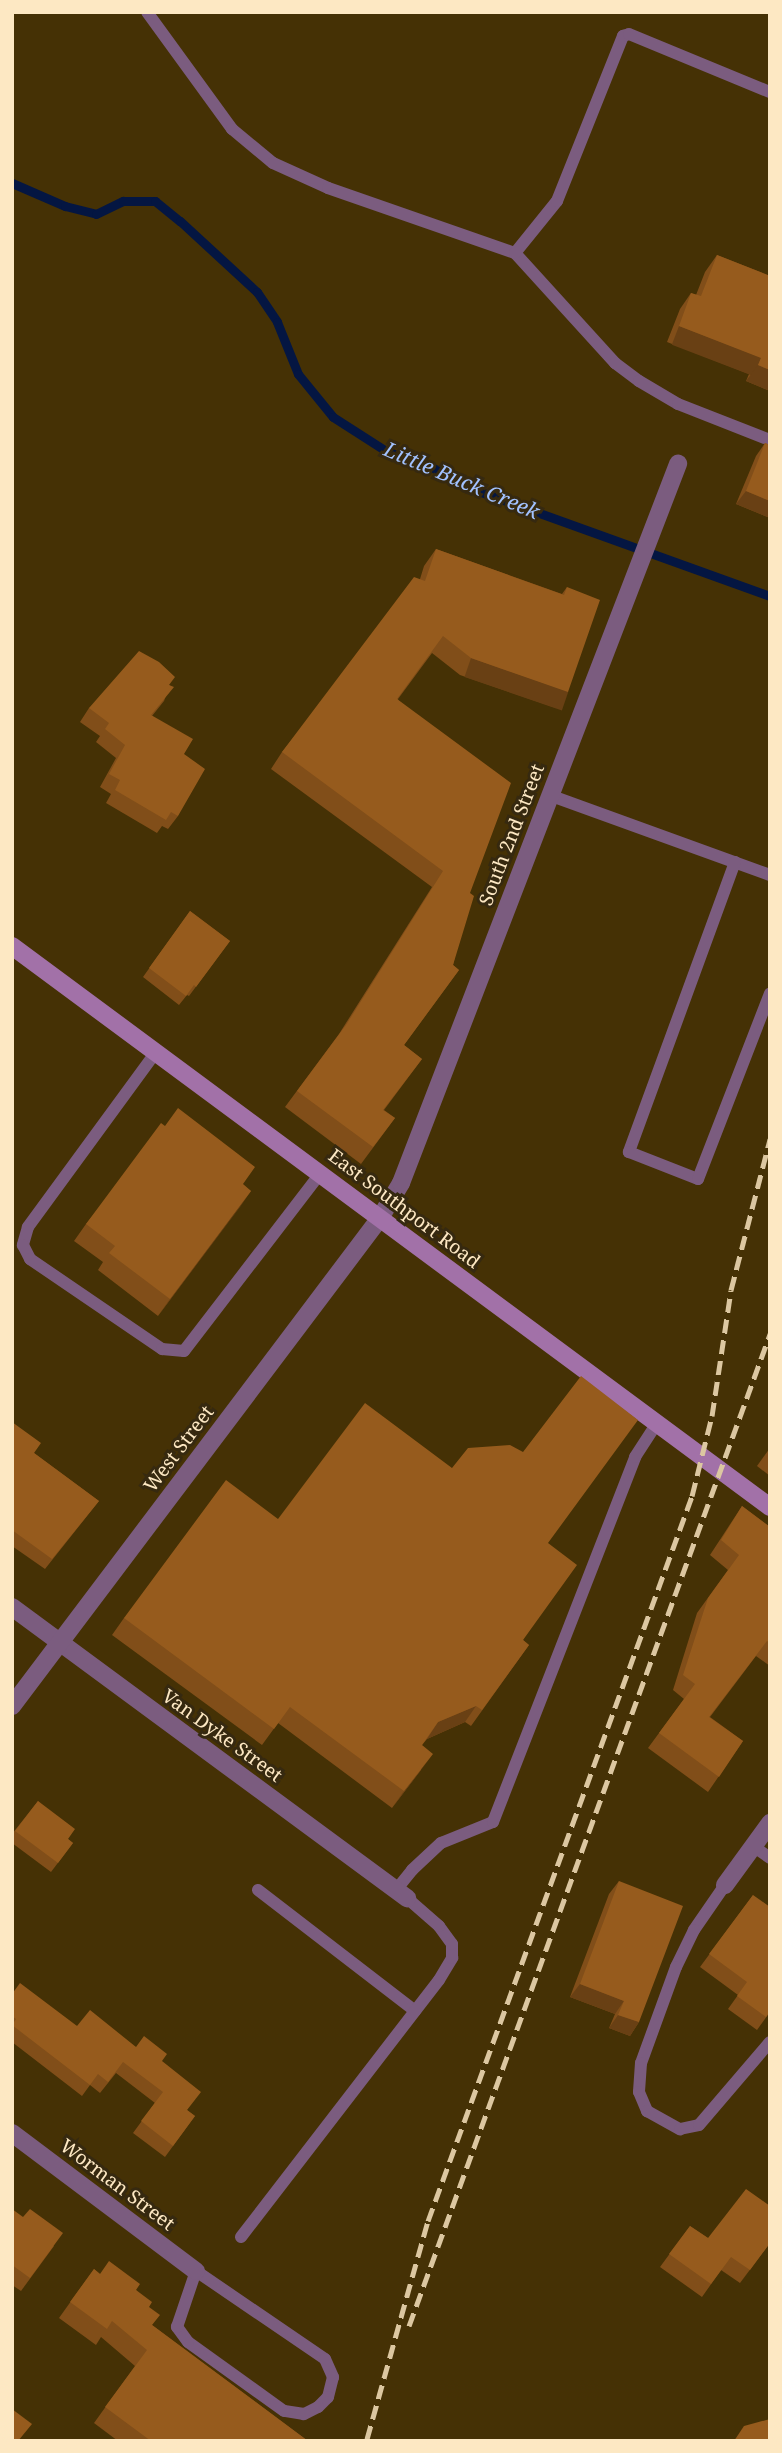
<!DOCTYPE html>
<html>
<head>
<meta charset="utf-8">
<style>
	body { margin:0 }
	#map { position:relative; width:782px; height:2453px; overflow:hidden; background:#453105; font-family:"Noto Serif",serif }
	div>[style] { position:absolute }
	.stream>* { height:9px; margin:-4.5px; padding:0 4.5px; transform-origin:4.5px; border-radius:4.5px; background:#041642 }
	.service>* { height:12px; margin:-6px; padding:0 6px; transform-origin:6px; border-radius:6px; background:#7b5c7f }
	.minor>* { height:18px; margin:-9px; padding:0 9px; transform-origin:9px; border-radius:9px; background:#7b5c7f }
	.secondary>* { height:18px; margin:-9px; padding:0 9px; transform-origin:9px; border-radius:9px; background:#a271a8 }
	.rail>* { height:5px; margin-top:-2.5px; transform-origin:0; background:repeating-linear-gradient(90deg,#dcc7a1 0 14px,transparent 0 21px) }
	.wall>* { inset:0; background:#814e19 }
	.shaded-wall>* { inset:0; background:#694014; transform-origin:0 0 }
	.building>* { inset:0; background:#965b1d }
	span { translate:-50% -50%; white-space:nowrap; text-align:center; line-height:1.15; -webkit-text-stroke:6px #362910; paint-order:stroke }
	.street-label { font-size:19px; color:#fde8c3 }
	.water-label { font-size:21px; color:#a2c2ff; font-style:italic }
	.frame { position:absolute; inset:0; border:14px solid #fde8c3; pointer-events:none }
</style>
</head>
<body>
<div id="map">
	<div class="stream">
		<i style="left:12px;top:183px;width:58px;rotate:23.5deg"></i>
		<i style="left:65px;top:206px;width:32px;rotate:14deg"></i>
		<i style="left:96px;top:214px;width:30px;rotate:-26deg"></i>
		<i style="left:123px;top:201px;width:32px"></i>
		<i style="left:155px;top:201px;width:32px;rotate:39deg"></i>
		<i style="left:180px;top:221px;width:105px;rotate:42.7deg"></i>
		<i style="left:257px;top:292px;width:36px;rotate:56deg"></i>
		<i style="left:277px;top:322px;width:56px;rotate:68deg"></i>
		<i style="left:298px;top:374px;width:55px;rotate:50.9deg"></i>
		<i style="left:333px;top:417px;width:63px;rotate:32.7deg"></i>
		<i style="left:386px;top:451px;width:43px;rotate:18.9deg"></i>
		<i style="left:427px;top:465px;width:60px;rotate:26.6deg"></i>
		<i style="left:481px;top:492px;width:307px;rotate:19.8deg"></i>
	</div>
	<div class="service">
		<i style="left:147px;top:12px;width:145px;rotate:54deg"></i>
		<i style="left:232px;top:129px;width:53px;rotate:39.7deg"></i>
		<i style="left:273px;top:163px;width:60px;rotate:24.4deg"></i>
		<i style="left:328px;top:188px;width:198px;rotate:19.2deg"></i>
		<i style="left:515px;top:253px;width:149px;rotate:47.7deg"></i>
		<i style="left:615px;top:363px;width:30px;rotate:37deg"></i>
		<i style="left:639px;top:381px;width:45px;rotate:30.5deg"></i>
		<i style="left:678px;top:404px;width:99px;rotate:21.4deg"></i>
		<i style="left:515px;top:253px;width:67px;rotate:-51.1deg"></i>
		<i style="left:557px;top:201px;width:178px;rotate:-68.2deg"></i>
		<i style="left:623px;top:36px;width:6px;rotate:-18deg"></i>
		<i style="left:629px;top:34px;width:152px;rotate:22.4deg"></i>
		<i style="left:549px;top:795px;width:235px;rotate:19.9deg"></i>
		<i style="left:735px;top:862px;width:309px;rotate:110.1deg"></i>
		<i style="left:629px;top:1152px;width:74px;rotate:21.4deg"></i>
		<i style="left:698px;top:1179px;width:199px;rotate:-68.8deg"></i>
		<i style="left:156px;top:1052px;width:217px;rotate:126.2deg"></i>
		<i style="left:28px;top:1227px;width:19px;rotate:106deg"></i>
		<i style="left:23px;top:1245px;width:16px;rotate:63deg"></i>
		<i style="left:30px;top:1259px;width:160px;rotate:34.3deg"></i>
		<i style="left:162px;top:1349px;width:22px;rotate:5deg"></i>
		<i style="left:184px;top:1351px;width:223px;rotate:-52.5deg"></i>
		<i style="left:753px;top:1846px;width:21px;rotate:35deg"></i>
		<i style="left:725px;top:1885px;width:55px;rotate:124.6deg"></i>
		<i style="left:694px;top:1930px;width:41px;rotate:115.9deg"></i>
		<i style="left:676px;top:1967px;width:102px;rotate:110deg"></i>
		<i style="left:641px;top:2063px;width:29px;rotate:94deg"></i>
		<i style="left:639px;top:2092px;width:21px;rotate:67deg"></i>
		<i style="left:647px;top:2111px;width:38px;rotate:29deg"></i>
		<i style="left:680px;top:2129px;width:19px;rotate:-12deg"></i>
		<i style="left:699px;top:2125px;width:109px;rotate:-49.5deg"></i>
		<i style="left:258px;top:1890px;width:198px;rotate:37.6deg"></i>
		<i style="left:396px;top:1890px;width:26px;rotate:-51deg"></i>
		<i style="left:412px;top:1870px;width:40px;rotate:-43deg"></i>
		<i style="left:441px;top:1843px;width:56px;rotate:-22deg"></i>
		<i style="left:493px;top:1822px;width:392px;rotate:-68.7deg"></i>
		<i style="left:635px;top:1457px;width:40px;rotate:-57.1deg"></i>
		<i style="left:241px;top:2237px;width:324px;rotate:-52.4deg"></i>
		<i style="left:439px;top:1980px;width:26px;rotate:-59deg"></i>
		<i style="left:452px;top:1958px;width:14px;rotate:-90deg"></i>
		<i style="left:452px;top:1944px;width:22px;rotate:-126deg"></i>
		<i style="left:439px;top:1926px;width:43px;rotate:-138.8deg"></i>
		<i style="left:196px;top:2271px;width:156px;rotate:34.3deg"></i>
		<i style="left:325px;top:2359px;width:20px;rotate:66deg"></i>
		<i style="left:333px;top:2377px;width:21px;rotate:104deg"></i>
		<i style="left:328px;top:2397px;width:14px;rotate:135deg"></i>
		<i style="left:318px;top:2407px;width:16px;rotate:153deg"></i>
		<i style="left:304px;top:2414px;width:20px;rotate:-171deg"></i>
		<i style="left:284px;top:2411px;width:118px;rotate:-144.3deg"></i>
		<i style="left:188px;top:2342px;width:19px;rotate:-126deg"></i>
		<i style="left:177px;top:2327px;width:59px;rotate:-71.3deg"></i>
	</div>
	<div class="minor">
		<i style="left:12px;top:1607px;width:491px;rotate:36.4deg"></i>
		<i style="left:12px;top:1706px;width:611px;rotate:-52.98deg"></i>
		<i style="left:380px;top:1218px;width:41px;rotate:-59deg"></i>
		<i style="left:401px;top:1183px;width:771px;rotate:-68.93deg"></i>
		<i style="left:725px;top:1885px;width:77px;rotate:-54deg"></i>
		<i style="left:12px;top:2133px;width:230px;rotate:36.9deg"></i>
	</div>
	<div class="secondary">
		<i style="left:12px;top:946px;width:943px;rotate:36.51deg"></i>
	</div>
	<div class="rail">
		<i style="left:409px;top:2326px;width:1056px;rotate:-70deg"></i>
		<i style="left:367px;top:2439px;width:226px;rotate:-74.4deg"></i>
		<i style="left:428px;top:2221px;width:772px;rotate:-69.99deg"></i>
		<i style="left:692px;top:1496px;width:82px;rotate:-76deg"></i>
		<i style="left:712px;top:1416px;width:127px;rotate:-81.4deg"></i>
		<i style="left:731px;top:1290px;width:156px;rotate:-75.5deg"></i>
	</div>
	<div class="wall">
		<i style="clip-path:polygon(717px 255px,770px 276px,770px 391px,746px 381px,749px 374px,667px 342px,680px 309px,691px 293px,696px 295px,705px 272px)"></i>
		<i style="clip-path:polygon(765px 443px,770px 445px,770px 518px,736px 504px,756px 456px)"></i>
		<i style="clip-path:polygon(436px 549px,562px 594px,567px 587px,568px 692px,556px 708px,460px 675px,432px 653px,398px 699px,470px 893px,453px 965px,459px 970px,404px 1045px,422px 1059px,384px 1110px,395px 1118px,361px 1164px,285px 1107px,339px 1034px,432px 887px,271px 769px,282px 752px,420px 579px,424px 566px)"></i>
		<i style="clip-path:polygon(170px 685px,164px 701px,152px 716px,184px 754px,178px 816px,168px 829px,162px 826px,157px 833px,106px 803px,111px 794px,100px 787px,116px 758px,96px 742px,100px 736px,80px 722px,89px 708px)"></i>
		<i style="clip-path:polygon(190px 911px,230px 941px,189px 996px,187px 995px,179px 1005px,143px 977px)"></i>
		<i style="clip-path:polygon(165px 1126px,251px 1191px,158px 1316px,98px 1270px,103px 1262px,74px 1241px,86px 1224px)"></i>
		<i style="clip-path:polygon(12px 1422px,34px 1453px,99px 1501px,45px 1569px,12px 1546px)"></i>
		<i style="clip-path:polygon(770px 1448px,770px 1476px,757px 1466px)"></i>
		<i style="clip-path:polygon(742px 1506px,770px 1527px,770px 1666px,756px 1656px,710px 1717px,743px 1741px,708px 1792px,648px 1748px,684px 1699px,673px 1690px,697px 1613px,728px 1570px,710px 1555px)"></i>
		<i style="clip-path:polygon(278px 1519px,548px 1543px,523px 1640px,529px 1645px,471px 1726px,465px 1722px,427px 1739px,422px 1745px,421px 1770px,392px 1808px,278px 1723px,262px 1745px,112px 1635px,124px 1618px)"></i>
		<i style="clip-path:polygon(38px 1801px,68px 1839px,73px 1843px,51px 1872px,12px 1843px,12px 1834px)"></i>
		<i style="clip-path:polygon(619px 1881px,639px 2022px,630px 2036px,609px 2028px,615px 2014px,570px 1997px,609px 1894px)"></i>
		<i style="clip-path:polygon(753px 1895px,770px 2012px,757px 2030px,728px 2009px,738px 1995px,700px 1967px)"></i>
		<i style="clip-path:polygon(12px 1994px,77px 2026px,136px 2047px,162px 2062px,187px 2110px,195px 2116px,165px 2157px,133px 2133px,155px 2103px,116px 2073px,100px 2093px,90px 2085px,82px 2096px,12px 2042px)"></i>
		<i style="clip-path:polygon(12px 2209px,54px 2246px,21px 2291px,12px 2285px)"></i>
		<i style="clip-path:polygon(690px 2226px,708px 2238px,770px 2243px,740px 2283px,721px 2270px,702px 2297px,660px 2267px)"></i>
		<i style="clip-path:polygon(94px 2269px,100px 2274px,136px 2290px,149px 2307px,152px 2325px,308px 2441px,118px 2441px,94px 2423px,135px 2366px,101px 2337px,96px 2345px,59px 2318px)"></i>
	</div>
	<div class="shaded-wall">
		<i style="left:679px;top:326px;width:88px;height:20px;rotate:21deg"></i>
		<i style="clip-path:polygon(758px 365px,770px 370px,770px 391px,746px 381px)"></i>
		<i style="clip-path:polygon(746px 491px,770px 501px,770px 518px,736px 504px)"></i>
		<i style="left:471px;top:658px;width:103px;height:20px;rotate:19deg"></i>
		<i style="clip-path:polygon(251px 1191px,240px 1207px,158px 1316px,170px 1299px)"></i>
		<i style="clip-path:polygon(476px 1706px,465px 1722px,427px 1739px,438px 1722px)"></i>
		<i style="clip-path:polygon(433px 1754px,421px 1770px,392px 1808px,404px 1791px)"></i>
		<i style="clip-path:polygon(580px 1984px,624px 2001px,615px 2014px,570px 1997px)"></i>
		<i style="clip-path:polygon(618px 2015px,639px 2022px,630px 2036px,609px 2028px)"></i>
	</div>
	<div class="building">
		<i style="clip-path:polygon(717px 255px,770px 276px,770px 370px,758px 365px,761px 358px,679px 326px,691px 293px,701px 296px)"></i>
		<i style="clip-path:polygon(765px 443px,770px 445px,770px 501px,746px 491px)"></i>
		<i style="clip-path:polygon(436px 549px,564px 595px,567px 587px,600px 600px,568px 692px,471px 658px,443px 636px,397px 699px,511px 783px,470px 893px,474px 896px,453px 965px,459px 970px,404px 1045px,422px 1059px,383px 1110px,395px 1118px,373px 1147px,297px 1091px,346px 1025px,443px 871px,282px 752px,414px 577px,425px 581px)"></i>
		<i style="clip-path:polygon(139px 651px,159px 662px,175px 677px,169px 685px,174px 687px,151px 715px,193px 739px,184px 754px,205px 769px,178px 816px,171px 812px,166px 820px,115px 790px,120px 780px,109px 774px,125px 745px,105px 729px,109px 723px,89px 708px)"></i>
		<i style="clip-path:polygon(190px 911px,230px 941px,196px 987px,194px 985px,186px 996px,149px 968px)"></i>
		<i style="clip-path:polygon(178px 1108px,255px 1167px,243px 1184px,251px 1191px,170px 1299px,109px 1253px,115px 1246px,86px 1224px,161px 1123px,165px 1126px)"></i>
		<i style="clip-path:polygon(581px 1376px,638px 1420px,548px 1543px,577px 1565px,523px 1640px,529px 1645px,482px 1710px,476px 1706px,438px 1722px,422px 1745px,433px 1754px,404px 1791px,290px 1707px,274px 1729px,124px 1618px,226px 1480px,278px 1519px,365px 1403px,452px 1468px,468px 1448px,510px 1445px,523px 1452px)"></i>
		<i style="clip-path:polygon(12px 1422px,41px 1443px,34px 1453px,99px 1501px,52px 1559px,12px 1530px)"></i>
		<i style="clip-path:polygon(742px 1506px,770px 1527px,770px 1643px,767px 1641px,709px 1717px,743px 1741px,719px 1777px,659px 1733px,695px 1684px,683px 1675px,708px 1598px,739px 1555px,721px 1540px)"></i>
		<i style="clip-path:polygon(38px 1801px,75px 1829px,68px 1839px,73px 1843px,58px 1863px,15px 1831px)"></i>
		<i style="clip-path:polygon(619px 1881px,683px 1906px,639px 2022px,618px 2015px,624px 2001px,580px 1984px)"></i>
		<i style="clip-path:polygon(753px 1895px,770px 1907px,770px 2011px,766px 2017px,737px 1996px,747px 1982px,709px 1954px)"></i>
		<i style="clip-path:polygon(20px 1983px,77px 2026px,90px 2010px,136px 2047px,144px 2036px,167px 2054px,162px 2061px,201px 2092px,187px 2110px,195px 2116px,173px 2146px,141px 2121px,163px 2092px,123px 2062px,108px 2082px,98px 2074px,90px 2085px,12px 2025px,16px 2019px,12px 2016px,12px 1994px)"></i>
		<i style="clip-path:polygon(746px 2189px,770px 2206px,770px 2243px,750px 2270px,731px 2257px,711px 2284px,669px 2254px,690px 2226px,708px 2238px)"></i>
		<i style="clip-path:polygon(12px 2209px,23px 2217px,30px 2209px,63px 2233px,30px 2278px,12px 2265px)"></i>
		<i style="clip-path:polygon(109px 2261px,140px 2284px,136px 2290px,152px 2302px,149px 2307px,160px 2315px,152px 2325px,308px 2441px,151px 2441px,105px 2407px,147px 2350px,112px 2321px,107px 2329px,70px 2302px,94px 2269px,100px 2274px)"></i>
		<i style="clip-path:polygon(12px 2409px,32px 2424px,18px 2441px,12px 2441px)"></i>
		<i style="clip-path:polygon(770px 2419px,770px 2441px,734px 2441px,744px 2426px)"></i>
	</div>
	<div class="street-label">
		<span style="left:512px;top:835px;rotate:-69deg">South 2nd Street</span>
		<span style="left:404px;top:1209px;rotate:37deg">East Southport Road</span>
		<span style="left:179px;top:1449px;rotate:-53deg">West Street</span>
		<span style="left:222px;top:1736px;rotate:36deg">Van Dyke Street</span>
		<span style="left:117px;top:2185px;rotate:37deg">Worman Street</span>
	</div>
	<div class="water-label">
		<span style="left:462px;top:480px;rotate:23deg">Little Buck Creek</span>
	</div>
	<div class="frame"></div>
</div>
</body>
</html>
